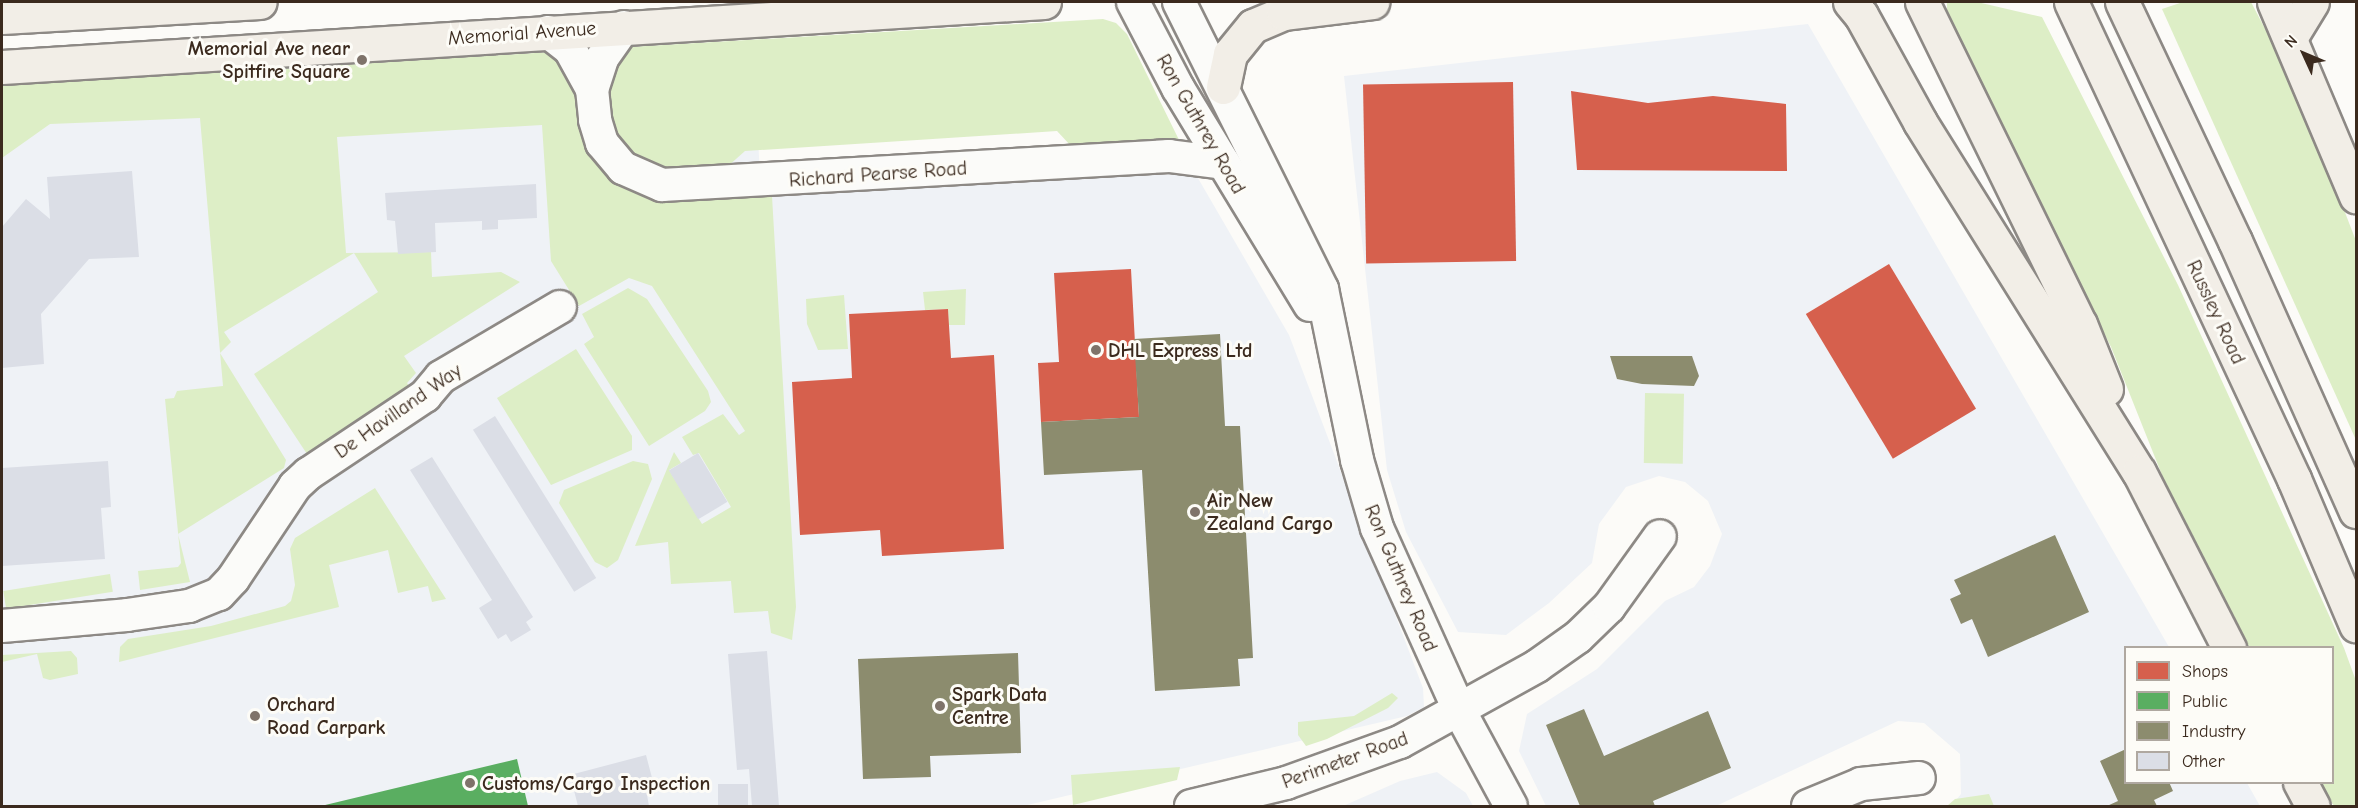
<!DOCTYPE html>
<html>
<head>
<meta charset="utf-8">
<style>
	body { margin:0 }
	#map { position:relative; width:2358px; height:808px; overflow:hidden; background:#fcfbf8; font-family:"Comic Neue",sans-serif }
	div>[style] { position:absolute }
	.built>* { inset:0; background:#eff2f6 }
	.green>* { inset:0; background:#ddeec6; transform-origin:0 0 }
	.shops>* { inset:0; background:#d6604d; transform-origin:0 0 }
	.public>* { inset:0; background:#5aae61 }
	.industry>* { inset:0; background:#8c8c6e }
	.building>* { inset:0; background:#dbdee6; transform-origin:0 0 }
	.roads { filter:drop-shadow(2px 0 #8d8985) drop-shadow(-2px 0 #8d8985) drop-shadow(0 2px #8d8985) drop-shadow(0 -2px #8d8985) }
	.minor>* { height:32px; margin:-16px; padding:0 16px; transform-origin:16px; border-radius:16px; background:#fbfbf9 }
	.major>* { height:33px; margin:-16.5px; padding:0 16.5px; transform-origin:16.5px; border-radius:16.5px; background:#f2eee7 }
	.highway>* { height:33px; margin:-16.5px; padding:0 16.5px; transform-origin:16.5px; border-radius:16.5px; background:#f2eee7 }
	.dots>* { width:16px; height:16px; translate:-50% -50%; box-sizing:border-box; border:3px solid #fdfcf7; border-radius:50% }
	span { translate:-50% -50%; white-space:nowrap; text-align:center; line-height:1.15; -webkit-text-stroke:6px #fdfcf7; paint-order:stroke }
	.street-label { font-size:20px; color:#3b2a1e }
	.poi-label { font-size:20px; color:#3b2a1e; font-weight:700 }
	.right { translate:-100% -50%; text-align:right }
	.left { translate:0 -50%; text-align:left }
	.frame { position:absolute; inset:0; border:3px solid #3b2a1e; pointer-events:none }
	.legend { position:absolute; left:2124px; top:646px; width:210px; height:138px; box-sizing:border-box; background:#fdfcf7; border:2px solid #afa8a0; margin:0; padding:8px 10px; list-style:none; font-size:18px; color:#3b2a1e }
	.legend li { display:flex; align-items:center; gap:12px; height:30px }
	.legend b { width:30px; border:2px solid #afa8a0 }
	.north { position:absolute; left:2274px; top:24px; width:60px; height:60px; -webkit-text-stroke:4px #fdfcf7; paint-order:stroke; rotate:314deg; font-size:16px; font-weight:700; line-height:24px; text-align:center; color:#3b2a1e }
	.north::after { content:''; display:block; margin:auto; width:21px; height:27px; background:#3b2a1e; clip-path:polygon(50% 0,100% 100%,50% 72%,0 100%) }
</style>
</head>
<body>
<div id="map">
	<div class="built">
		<i style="clip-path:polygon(1808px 24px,2169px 647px,2126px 648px,2126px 782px,2247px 783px,2260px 806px,1951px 806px,1961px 794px,1960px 754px,1924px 723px,1898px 721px,1716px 806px,1546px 806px,1519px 751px,1527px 714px,1597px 669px,1665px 601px,1694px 587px,1710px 566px,1722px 534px,1708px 501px,1685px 482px,1659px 476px,1626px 487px,1599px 524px,1592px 563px,1549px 603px,1506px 635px,1458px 632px,1406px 532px,1387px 470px,1344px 76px)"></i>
		<i style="clip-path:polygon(753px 42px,761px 195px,1195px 173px,1289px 335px,1423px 688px,1424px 707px,1407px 716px,1023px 806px,2px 806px,2px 99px)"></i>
		<i style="clip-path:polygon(1437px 772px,1466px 793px,1473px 806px,1343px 806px,1400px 781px)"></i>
	</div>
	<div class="green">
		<i style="clip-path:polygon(1947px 2px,1977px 2px,2042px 17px,2178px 285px,2344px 648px,2356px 681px,2356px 806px,2334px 806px,2320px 783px,2332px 782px,2332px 648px,2249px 647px,2164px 480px,2111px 347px,1947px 20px)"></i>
		<i style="clip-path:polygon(2183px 2px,2251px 2px,2284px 65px,2331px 176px,2356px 241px,2356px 440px,2162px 9px)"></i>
		<i style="clip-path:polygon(1103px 19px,1116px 23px,1127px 34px,1181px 144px,1071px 146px,1057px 131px,745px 151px,727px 167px,666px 170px,634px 158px,619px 143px,610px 122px,606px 82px,621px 51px,630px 47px)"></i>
		<i style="clip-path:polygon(551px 52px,574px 70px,581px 127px,592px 155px,622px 185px,667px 201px,772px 196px,796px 607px,792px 640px,771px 633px,768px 611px,734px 613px,731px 581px,671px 584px,668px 542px,635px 546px,674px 452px,681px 463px,669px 470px,702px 524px,731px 507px,699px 453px,693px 455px,682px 437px,723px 414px,739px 435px,745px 431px,652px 286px,629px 278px,579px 306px,551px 261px,542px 125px,337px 137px,346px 253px,431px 252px,432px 277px,501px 272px,520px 282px,404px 356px,416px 373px,407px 383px,410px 387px,307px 454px,254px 374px,378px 292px,354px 253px,224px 332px,231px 342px,220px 353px,286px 460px,284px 468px,178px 534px,190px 582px,140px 590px,138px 571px,178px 567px,181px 563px,165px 399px,174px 398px,177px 391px,223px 386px,220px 352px,200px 118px,50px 124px,2px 158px,2px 86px)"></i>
		<i style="clip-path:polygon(628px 288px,647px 299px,708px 391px,711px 402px,705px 411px,649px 446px,584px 344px,594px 337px,582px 314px)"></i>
		<i style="clip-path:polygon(966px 289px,965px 325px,949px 325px,948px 309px,925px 310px,923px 292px)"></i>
		<i style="clip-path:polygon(844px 295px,848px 349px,818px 350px,807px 324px,806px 299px)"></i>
		<i style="clip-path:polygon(576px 349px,632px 436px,632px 450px,551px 485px,497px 398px)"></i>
		<i style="left:1645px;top:393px;width:39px;height:70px;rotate:1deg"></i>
		<i style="clip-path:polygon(633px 461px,648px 464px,652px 479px,618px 560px,607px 568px,595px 562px,559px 503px,564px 490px)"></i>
		<i style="clip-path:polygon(375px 488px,446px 599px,432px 602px,428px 586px,398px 593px,388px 550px,329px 565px,339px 607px,119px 662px,120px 647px,128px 639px,211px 626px,285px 606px,291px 601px,295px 585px,290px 549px,295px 538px)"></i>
		<i style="left:110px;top:574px;width:18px;height:108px;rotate:81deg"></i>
		<i style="clip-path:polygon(71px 651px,77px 658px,78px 674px,50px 680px,43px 678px,37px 654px,2px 662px,2px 655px)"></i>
		<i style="clip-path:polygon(1392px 693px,1398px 698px,1388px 708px,1327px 739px,1306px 746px,1298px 735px,1298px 722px,1354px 716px)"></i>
		<i style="clip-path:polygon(1180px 767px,1177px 780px,1073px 805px,1071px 775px)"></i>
		<i style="clip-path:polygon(1989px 794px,1994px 806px,1947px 806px,1955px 799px)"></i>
	</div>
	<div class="shops">
		<i style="left:1513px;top:82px;width:179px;height:150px;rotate:89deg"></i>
		<i style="clip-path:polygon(1571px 91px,1648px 103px,1713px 96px,1786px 104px,1787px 171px,1577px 170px)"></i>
		<i style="left:1889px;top:264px;width:169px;height:97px;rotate:59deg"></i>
		<i style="clip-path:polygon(1131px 269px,1139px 417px,1041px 422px,1038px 363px,1059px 362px,1054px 273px)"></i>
		<i style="clip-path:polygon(948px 309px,951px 358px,994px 355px,1004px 549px,882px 556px,880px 530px,800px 535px,792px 382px,852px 378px,849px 314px)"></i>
	</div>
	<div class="public">
		<i style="clip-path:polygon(517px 759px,528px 806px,321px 806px)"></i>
	</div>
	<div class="industry">
		<i style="clip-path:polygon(1220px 334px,1225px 426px,1240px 426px,1253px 658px,1238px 659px,1240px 686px,1155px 691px,1142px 470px,1044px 475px,1041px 422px,1139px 417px,1134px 339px)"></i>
		<i style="clip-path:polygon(1610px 356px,1692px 356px,1699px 376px,1694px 386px,1642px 384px,1617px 379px)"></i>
		<i style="clip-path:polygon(2055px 535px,2089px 612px,1988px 657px,1972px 619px,1961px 624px,1950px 599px,1961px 594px,1954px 580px)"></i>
		<i style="clip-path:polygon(1018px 653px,1021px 753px,930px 756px,931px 777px,863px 779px,858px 659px)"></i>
		<i style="clip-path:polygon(1584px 709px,1604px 756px,1708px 711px,1731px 768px,1653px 801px,1655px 806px,1580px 806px,1546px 725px)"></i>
		<i style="clip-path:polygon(2126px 749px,2126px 782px,2169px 782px,2173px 791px,2154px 800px,2157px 806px,2107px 806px,2118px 801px,2100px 761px)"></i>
	</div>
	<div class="building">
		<i style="clip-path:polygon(132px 171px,139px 257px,89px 259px,41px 314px,44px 364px,2px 368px,2px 227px,26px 199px,50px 219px,47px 177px)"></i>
		<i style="clip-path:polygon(536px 184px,537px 218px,498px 220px,498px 229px,482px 230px,482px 221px,435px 223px,436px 252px,398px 254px,395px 221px,387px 220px,385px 193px)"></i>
		<i style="left:495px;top:416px;width:191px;height:26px;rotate:58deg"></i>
		<i style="left:698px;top:453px;width:57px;height:34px;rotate:59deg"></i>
		<i style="clip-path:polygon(432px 457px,533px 617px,526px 622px,531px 630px,511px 642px,506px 634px,498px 639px,479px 608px,492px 600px,410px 470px)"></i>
		<i style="clip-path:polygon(108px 461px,111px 507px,101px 508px,105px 559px,2px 566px,2px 468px)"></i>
		<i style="clip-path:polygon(767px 651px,779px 806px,752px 806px,749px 769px,737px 770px,728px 654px)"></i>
		<i style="clip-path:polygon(646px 755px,656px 793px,647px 795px,649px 806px,578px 806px,570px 775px)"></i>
		<i style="left:748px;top:784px;width:22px;height:30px;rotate:90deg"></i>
	</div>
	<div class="roads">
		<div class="minor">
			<i style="left:1133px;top:2px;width:97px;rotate:62.4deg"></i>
			<i style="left:1178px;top:88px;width:254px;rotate:58.7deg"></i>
			<i style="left:1179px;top:2px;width:321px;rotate:63.5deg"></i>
			<i style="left:1322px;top:289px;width:175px;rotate:78.4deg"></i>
			<i style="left:1357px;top:460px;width:71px;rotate:73.6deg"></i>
			<i style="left:1377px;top:528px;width:200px;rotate:65.7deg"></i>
			<i style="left:1459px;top:710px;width:109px;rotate:61.6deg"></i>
			<i style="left:624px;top:27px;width:39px;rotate:125deg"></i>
			<i style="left:602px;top:59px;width:32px;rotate:108deg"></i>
			<i style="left:592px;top:89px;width:31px;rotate:84deg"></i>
			<i style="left:595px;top:120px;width:24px;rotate:73deg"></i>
			<i style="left:602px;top:143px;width:33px;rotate:50deg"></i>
			<i style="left:623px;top:168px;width:43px;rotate:23.6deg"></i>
			<i style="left:662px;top:185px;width:508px;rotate:-3.27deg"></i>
			<i style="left:1169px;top:156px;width:55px;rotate:7.3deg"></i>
			<i style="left:548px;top:32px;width:28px;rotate:38deg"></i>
			<i style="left:570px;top:49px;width:46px;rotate:61.2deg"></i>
			<i style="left:2px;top:626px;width:125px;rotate:-5deg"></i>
			<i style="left:127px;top:615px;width:63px;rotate:-8.3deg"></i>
			<i style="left:189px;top:606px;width:32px;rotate:-22deg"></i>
			<i style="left:219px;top:594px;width:21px;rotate:-47deg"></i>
			<i style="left:233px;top:579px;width:112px;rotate:-56.3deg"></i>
			<i style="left:295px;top:486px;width:18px;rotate:-43deg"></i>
			<i style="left:308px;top:474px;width:141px;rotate:-33.7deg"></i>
			<i style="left:425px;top:396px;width:25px;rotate:-50deg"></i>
			<i style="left:441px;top:377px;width:138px;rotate:-30.5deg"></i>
			<i style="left:1191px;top:806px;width:98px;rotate:-13.6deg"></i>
			<i style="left:1286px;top:783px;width:121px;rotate:-19.8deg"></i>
			<i style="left:1400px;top:742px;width:157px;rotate:-29deg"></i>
			<i style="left:1537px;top:666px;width:50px;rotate:-35.3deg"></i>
			<i style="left:1578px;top:637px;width:43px;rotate:-44.1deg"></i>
			<i style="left:1609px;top:607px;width:87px;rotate:-54.3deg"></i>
			<i style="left:1808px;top:806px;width:57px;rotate:-22.5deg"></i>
			<i style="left:1861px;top:784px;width:58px;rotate:-5.9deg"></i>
		</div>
		<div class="major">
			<i style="left:2px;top:17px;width:258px;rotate:-3.3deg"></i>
			<i style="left:2px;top:67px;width:1044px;rotate:-3.57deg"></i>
			<i style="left:1223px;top:87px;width:34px;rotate:-78deg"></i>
			<i style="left:1230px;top:54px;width:36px;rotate:-51deg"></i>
			<i style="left:1253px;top:26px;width:33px;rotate:-23deg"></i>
			<i style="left:1283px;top:13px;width:90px;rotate:-7deg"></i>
		</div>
		<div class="highway">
			<i style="left:1850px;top:2px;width:17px;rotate:50deg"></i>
			<i style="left:1861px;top:15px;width:122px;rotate:61.1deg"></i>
			<i style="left:1920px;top:122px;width:413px;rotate:58deg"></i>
			<i style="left:2139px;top:472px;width:198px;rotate:62.9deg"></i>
			<i style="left:1922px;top:2px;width:359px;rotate:63.9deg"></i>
			<i style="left:2080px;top:324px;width:70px;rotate:68.2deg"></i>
			<i style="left:2071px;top:2px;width:527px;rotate:64.94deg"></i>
			<i style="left:2294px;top:479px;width:159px;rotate:67deg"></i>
			<i style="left:2122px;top:2px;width:264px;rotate:64.7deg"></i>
			<i style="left:2235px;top:241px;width:296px;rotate:65.9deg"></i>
			<i style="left:2274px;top:2px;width:211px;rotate:67.1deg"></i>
			<i style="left:2290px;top:38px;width:42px;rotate:-58.6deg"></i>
			<i style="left:2300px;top:782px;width:27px;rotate:62deg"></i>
		</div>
	</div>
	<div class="dots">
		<i style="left:362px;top:60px;background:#7f736a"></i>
		<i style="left:1096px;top:350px;background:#7f736a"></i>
		<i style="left:1195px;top:512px;background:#7f736a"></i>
		<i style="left:940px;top:706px;background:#7f736a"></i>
		<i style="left:255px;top:716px;background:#7f736a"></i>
		<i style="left:470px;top:783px;background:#7f736a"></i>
	</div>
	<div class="street-label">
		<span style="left:522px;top:33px;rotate:-4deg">Memorial Avenue</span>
		<span style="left:1201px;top:124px;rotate:60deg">Ron Guthrey Road</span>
		<span style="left:878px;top:174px;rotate:-4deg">Richard Pearse Road</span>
		<span style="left:2216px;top:312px;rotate:65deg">Russley Road</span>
		<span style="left:398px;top:411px;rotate:-35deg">De Havilland Way</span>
		<span style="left:1401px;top:578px;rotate:67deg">Ron Guthrey Road</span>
		<span style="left:1345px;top:760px;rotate:-20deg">Perimeter Road</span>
	</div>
	<div class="poi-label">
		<span class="right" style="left:350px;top:60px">Memorial Ave near<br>Spitfire Square</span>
		<span class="left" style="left:1108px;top:350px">DHL Express Ltd</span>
		<span class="left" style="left:1207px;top:512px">Air New<br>Zealand Cargo</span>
		<span class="left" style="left:952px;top:706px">Spark Data<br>Centre</span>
		<span class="left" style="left:267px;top:716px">Orchard<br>Road Carpark</span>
		<span class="left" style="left:482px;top:783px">Customs/Cargo Inspection</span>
	</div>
	<div class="frame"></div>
	<ul class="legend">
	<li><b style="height:16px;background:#d6604d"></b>Shops</li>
	<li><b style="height:16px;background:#5aae61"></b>Public</li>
	<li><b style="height:16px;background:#8c8c6e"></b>Industry</li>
	<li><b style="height:16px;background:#dbdee6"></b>Other</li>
	</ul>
	<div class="north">N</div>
</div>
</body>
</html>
